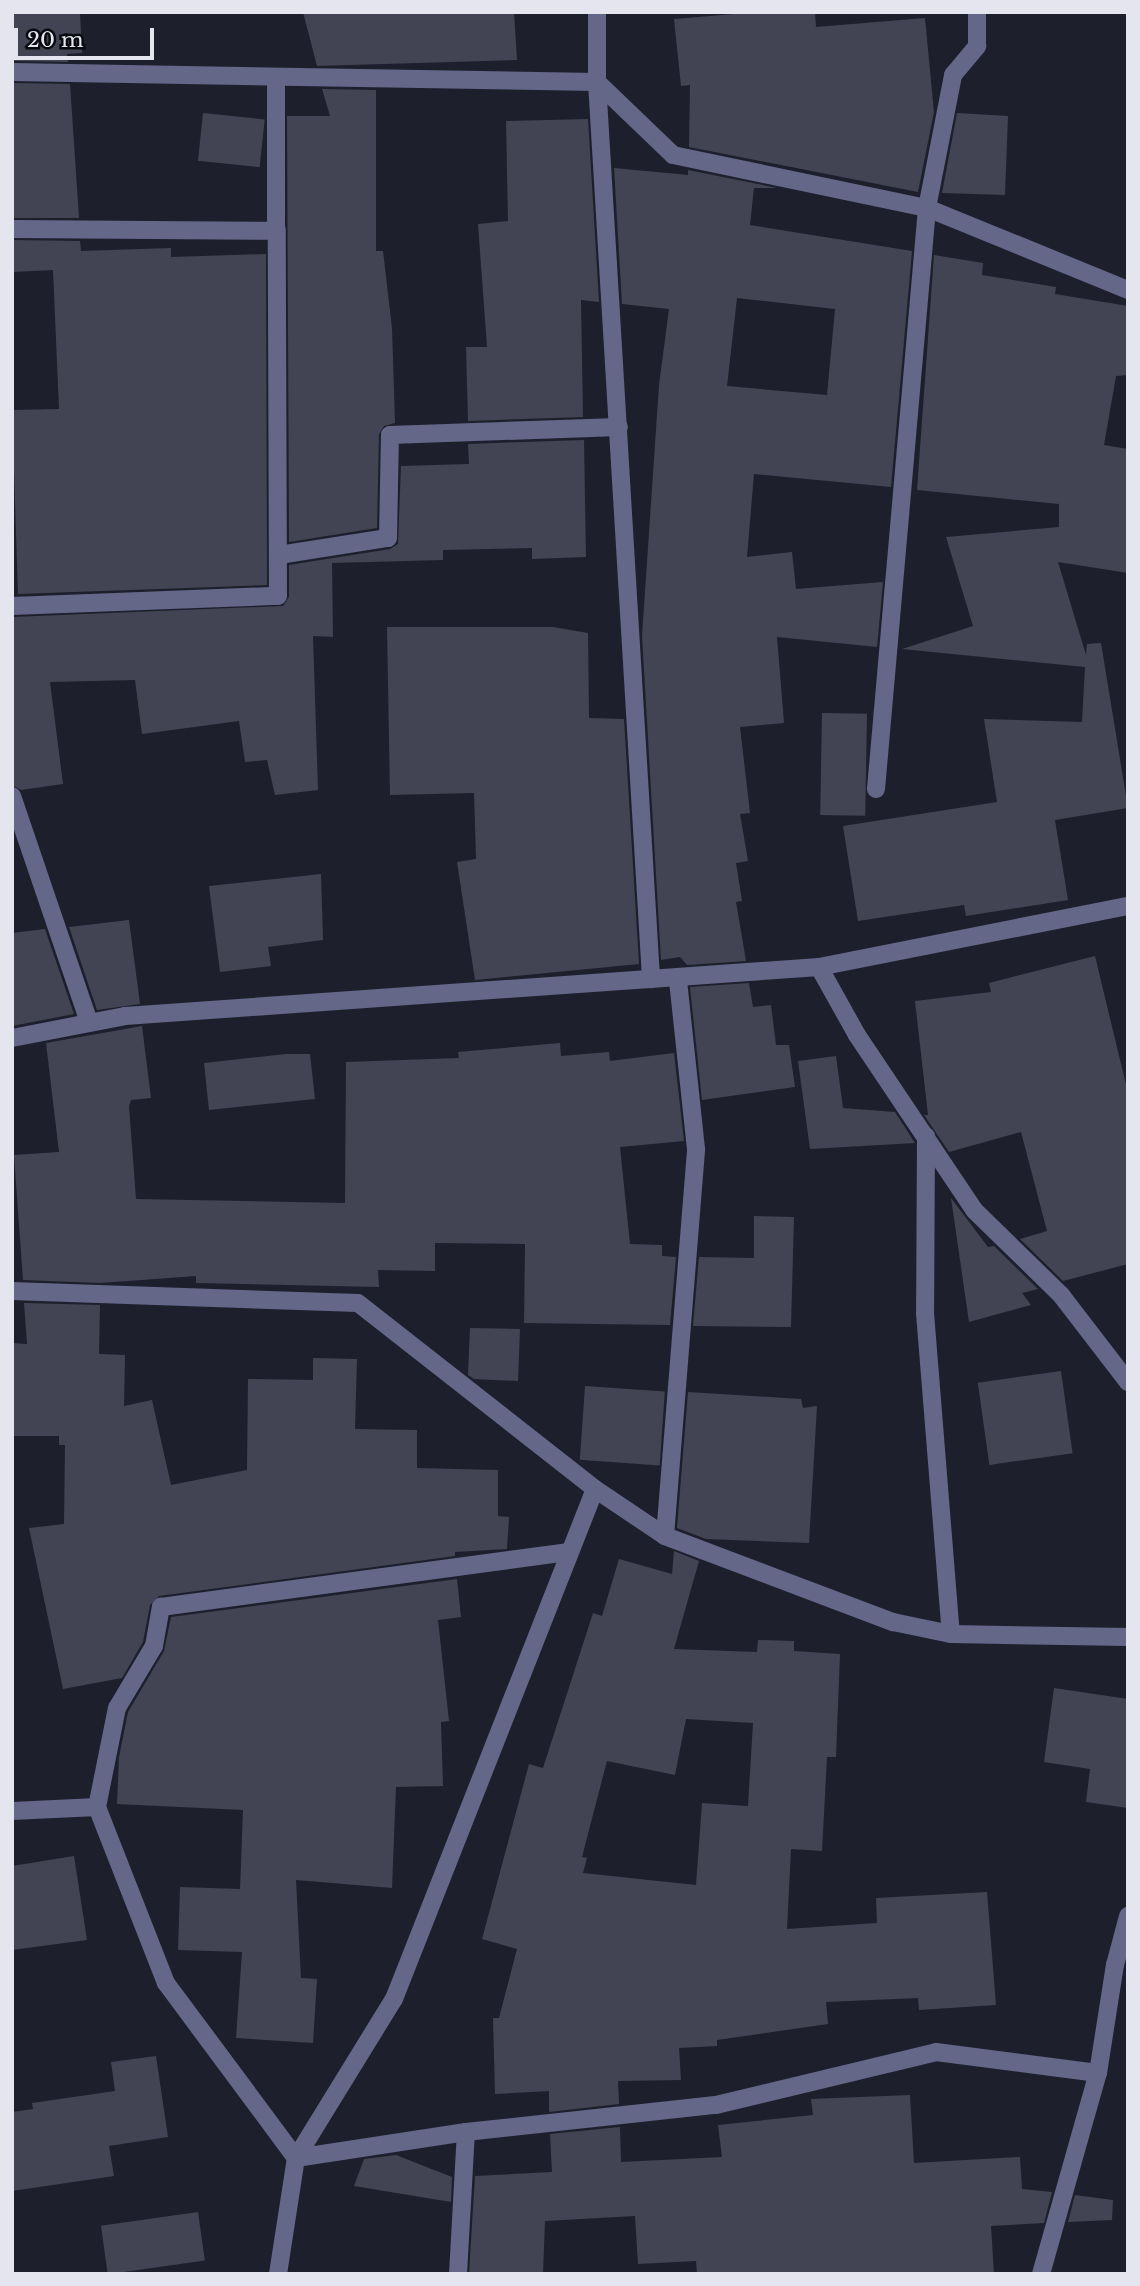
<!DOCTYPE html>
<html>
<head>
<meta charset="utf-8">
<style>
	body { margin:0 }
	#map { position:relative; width:1140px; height:2286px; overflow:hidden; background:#1e1f2d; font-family:"Libre Baskerville",serif }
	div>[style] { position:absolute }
	.building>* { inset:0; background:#424454; transform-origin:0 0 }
	.minor>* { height:18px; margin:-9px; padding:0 9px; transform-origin:9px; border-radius:9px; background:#646788 }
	span { translate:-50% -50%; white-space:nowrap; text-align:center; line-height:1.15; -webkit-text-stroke:6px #090a10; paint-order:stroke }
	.frame { position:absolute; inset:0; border:14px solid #e4e5ef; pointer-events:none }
	.scale { position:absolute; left:14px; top:28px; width:140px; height:32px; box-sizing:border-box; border:4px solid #e4e5ef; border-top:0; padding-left:9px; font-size:21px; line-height:24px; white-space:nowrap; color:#e4e5ef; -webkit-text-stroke:5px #090a10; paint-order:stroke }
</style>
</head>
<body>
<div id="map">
	<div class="building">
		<i style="clip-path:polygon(12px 12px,80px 12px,82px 53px,67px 54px,68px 62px,12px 61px)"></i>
		<i style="clip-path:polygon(303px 12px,514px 12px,517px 60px,317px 66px)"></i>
		<i style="clip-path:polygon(758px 12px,815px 12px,816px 27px,925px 18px,934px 112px,918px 192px,689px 147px,690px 85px,681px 86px,674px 19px)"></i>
		<i style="clip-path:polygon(12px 83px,70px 84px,79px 218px,12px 218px)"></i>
		<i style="clip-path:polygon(322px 89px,376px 90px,376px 251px,383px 251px,392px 328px,395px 423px,384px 426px,379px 434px,377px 528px,289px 542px,287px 116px,330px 116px)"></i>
		<i style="left:203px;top:113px;width:62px;height:48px;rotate:6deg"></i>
		<i style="clip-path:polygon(957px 113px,1008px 116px,1005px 195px,942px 193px)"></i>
		<i style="clip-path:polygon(588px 119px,599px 302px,581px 300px,583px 417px,468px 421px,466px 347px,487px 347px,478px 224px,508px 221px,506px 121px)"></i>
		<i style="clip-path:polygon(evenodd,614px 168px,688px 175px,688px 170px,777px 188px,754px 188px,750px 225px,912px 251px,891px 487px,754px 474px,747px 557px,792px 552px,796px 589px,883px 582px,877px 647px,777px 637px,784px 723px,740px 727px,750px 813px,740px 814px,748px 861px,736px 863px,742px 901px,736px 902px,746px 961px,687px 965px,680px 957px,661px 960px,642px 636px,659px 385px,669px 309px,622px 304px,614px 168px,737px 298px,835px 309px,827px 395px,727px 386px,737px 298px)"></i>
		<i style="clip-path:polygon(12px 240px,80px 241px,81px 251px,171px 248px,171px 257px,266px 254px,267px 585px,18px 594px,12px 410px,59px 409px,53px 270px,12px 272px)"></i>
		<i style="clip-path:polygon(934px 255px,983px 263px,982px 275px,1056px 287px,1055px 294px,1128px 306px,1128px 375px,1116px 376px,1104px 445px,1128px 449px,1128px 573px,1058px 562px,1086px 655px,1087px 644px,1101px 643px,1128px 808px,1055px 820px,1068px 900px,966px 916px,964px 905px,858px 921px,843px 826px,997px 802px,984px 719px,1082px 722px,1085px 667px,902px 649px,973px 626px,946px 537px,1059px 527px,1059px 504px,917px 490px)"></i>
		<i style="clip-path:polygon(584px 440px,586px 557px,532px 559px,532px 548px,443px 550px,443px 560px,332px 563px,333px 637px,313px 636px,318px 790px,275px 795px,267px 760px,245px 762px,239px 721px,142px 734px,135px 680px,50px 682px,63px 784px,21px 790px,12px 785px,12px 617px,283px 606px,289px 597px,289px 565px,390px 549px,398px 544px,401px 466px,469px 464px,468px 444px)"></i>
		<i style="clip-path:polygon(387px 627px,553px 627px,588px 633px,589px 718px,624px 719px,639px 964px,475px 980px,457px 862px,476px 859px,474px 793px,390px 795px)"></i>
		<i style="left:822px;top:713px;width:45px;height:102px;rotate:1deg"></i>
		<i style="clip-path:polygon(321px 874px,323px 940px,268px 947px,271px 966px,220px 972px,209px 886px)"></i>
		<i style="clip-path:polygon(129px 920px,140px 1004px,97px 1010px,69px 927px)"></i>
		<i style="clip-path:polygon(45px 929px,74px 1014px,12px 1026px,12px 933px)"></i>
		<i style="clip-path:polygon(1095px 956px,1128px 1093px,1128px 1264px,1063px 1281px,1020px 1239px,1047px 1231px,1021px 1132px,949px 1152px,924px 1115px,928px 1115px,915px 1001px,991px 992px,989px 983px)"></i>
		<i style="clip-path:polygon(749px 983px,753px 1007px,771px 1005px,776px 1045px,789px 1045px,795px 1087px,702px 1100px,690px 987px)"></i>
		<i style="clip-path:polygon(142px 1026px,151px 1098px,131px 1100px,129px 1106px,136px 1199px,345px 1203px,346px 1062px,459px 1058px,458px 1052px,560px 1043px,561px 1056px,609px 1052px,610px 1061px,674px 1053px,684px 1141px,620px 1147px,630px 1244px,662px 1245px,662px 1256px,676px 1257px,670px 1325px,524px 1323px,525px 1244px,435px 1243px,435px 1271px,378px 1270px,379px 1287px,196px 1283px,196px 1276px,100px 1283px,23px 1280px,14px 1155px,59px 1152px,46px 1043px)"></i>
		<i style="clip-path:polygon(286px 1054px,310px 1054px,315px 1099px,209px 1110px,204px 1063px)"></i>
		<i style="clip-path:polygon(836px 1056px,843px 1108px,895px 1112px,915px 1143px,810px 1149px,798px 1061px)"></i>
		<i style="clip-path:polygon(951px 1198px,988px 1247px,994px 1246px,1038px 1289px,1022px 1293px,1031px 1305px,969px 1322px)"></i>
		<i style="clip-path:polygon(754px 1216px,794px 1217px,791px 1327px,693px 1326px,699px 1257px,754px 1258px)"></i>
		<i style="clip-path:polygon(24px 1303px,100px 1305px,99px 1354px,125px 1355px,124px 1406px,152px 1400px,171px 1485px,247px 1470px,248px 1379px,313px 1380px,313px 1358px,357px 1359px,355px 1429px,417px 1430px,417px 1468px,498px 1470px,498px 1516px,509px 1517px,507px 1549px,455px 1552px,455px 1556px,159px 1596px,150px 1605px,143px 1642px,122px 1678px,63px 1689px,29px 1528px,64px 1524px,65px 1445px,59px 1445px,59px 1436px,12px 1436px,12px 1343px,27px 1344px)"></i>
		<i style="clip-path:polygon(470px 1328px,520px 1329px,518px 1381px,474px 1379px,468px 1375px)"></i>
		<i style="left:1061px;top:1371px;width:83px;height:84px;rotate:82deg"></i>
		<i style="left:585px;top:1386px;width:80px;height:74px;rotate:4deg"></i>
		<i style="clip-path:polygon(688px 1392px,801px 1399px,803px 1408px,817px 1406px,809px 1543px,706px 1539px,677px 1528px)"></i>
		<i style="clip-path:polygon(evenodd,674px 1551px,699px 1561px,674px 1649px,757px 1652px,758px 1640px,794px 1641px,794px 1651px,840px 1654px,836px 1757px,827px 1757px,822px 1851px,791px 1849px,787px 1929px,877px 1923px,876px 1898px,987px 1892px,996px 2005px,919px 2010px,918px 1998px,826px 2002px,828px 2024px,717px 2040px,717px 2046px,679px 2048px,681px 2080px,618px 2081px,619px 2104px,549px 2112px,549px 2091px,495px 2094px,493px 2018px,499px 2018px,517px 1949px,482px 1939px,529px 1764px,543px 1768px,593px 1613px,602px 1616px,619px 1559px,672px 1574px,674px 1551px,686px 1719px,753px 1723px,748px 1806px,702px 1803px,696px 1885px,583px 1873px,587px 1858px,582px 1857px,607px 1761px,675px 1775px,686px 1719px)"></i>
		<i style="clip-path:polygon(457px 1579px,461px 1617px,438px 1620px,449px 1721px,441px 1722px,443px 1786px,396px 1787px,392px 1888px,296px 1880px,301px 1978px,317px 1979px,313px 2043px,236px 2038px,242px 1952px,178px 1950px,180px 1887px,240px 1889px,243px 1810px,117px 1804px,119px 1757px,128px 1712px,164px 1651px,171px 1617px)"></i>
		<i style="clip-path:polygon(1054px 1688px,1128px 1699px,1128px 1808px,1086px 1802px,1090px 1769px,1044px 1762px)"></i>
		<i style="clip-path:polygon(74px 1856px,87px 1940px,12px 1950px,12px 1866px)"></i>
		<i style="clip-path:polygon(156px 2056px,168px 2137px,109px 2146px,114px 2176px,12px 2191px,12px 2112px,33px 2109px,32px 2103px,115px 2091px,111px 2062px)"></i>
		<i style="clip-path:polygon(910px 2095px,914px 2163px,1020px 2157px,1022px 2189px,1052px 2192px,1044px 2223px,991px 2226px,994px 2274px,697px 2274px,696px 2261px,638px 2264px,635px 2216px,545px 2221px,543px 2274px,469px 2274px,475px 2176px,552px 2172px,550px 2134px,620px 2127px,621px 2162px,722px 2157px,718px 2125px,813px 2115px,811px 2099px)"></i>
		<i style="clip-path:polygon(396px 2155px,452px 2177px,451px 2202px,354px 2186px,364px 2159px)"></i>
		<i style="clip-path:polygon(1075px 2195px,1113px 2200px,1112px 2220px,1068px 2222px)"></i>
		<i style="left:198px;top:2212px;width:49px;height:98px;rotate:82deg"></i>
	</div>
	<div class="minor">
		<i style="left:597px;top:12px;width:70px;rotate:90deg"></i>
		<i style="left:597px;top:82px;width:899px;rotate:86.55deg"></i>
		<i style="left:12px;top:72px;width:585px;rotate:0.98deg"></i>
		<i style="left:597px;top:82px;width:105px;rotate:43.8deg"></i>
		<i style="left:673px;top:155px;width:259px;rotate:11.8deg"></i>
		<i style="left:927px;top:208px;width:217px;rotate:22.2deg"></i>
		<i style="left:12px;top:229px;width:264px;rotate:0.4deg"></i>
		<i style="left:276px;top:231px;width:153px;rotate:-90deg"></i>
		<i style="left:279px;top:555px;width:110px;rotate:-8.9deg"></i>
		<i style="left:388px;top:538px;width:103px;rotate:-88.9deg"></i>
		<i style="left:390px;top:435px;width:229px;rotate:-2deg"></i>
		<i style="left:12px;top:606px;width:266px;rotate:-2.2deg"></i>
		<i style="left:278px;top:596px;width:367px;rotate:-90.2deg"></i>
		<i style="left:876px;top:789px;width:583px;rotate:-84.98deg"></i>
		<i style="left:927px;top:208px;width:136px;rotate:-78.9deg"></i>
		<i style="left:953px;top:75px;width:38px;rotate:-50deg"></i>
		<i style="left:977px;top:46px;width:34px;rotate:-90deg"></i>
		<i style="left:12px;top:796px;width:239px;rotate:71.2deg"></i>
		<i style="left:819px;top:967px;width:78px;rotate:60.8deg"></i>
		<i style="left:857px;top:1035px;width:211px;rotate:56.2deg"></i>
		<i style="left:974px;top:1210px;width:122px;rotate:44.3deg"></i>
		<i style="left:1061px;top:1295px;width:110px;rotate:52.4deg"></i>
		<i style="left:12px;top:1038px;width:115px;rotate:-11deg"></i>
		<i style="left:125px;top:1016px;width:696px;rotate:-4.04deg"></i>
		<i style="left:819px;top:967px;width:315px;rotate:-11.2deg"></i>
		<i style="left:926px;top:1136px;width:177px;rotate:90.3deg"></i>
		<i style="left:925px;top:1313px;width:322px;rotate:85.4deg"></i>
		<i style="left:12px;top:1291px;width:346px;rotate:2deg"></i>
		<i style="left:358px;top:1303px;width:301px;rotate:38.1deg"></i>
		<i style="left:595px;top:1489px;width:84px;rotate:33.9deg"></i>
		<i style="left:665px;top:1536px;width:244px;rotate:20.7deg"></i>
		<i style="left:893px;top:1622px;width:59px;rotate:11.7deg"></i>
		<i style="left:951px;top:1634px;width:177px;rotate:1deg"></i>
		<i style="left:665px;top:1536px;width:388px;rotate:-85.4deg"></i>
		<i style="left:696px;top:1149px;width:170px;rotate:-96.1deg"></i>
		<i style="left:97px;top:1807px;width:101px;rotate:-78.6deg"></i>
		<i style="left:117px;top:1708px;width:72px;rotate:-59.2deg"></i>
		<i style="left:154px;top:1646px;width:40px;rotate:-80deg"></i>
		<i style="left:161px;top:1607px;width:412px;rotate:-7.7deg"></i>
		<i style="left:12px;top:1811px;width:85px;rotate:-2.7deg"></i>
		<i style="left:97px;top:1807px;width:189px;rotate:68.6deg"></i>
		<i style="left:166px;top:1983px;width:218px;rotate:53.4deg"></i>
		<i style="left:296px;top:2158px;width:172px;rotate:-8.7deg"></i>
		<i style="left:466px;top:2132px;width:251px;rotate:-6.2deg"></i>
		<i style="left:716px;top:2105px;width:226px;rotate:-13.5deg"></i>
		<i style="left:936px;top:2052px;width:163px;rotate:7.4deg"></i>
		<i style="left:278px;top:2274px;width:117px;rotate:-81.2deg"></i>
		<i style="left:296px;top:2158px;width:187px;rotate:-58.4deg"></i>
		<i style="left:394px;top:1999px;width:548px;rotate:-68.49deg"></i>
		<i style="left:458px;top:2274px;width:142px;rotate:-86.8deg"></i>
		<i style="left:1041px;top:2274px;width:209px;rotate:-74.2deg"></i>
		<i style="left:1098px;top:2073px;width:109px;rotate:-81.1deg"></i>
		<i style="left:1115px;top:1965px;width:51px;rotate:-75.1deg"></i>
	</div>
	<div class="frame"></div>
	<div class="scale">20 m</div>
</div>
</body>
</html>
